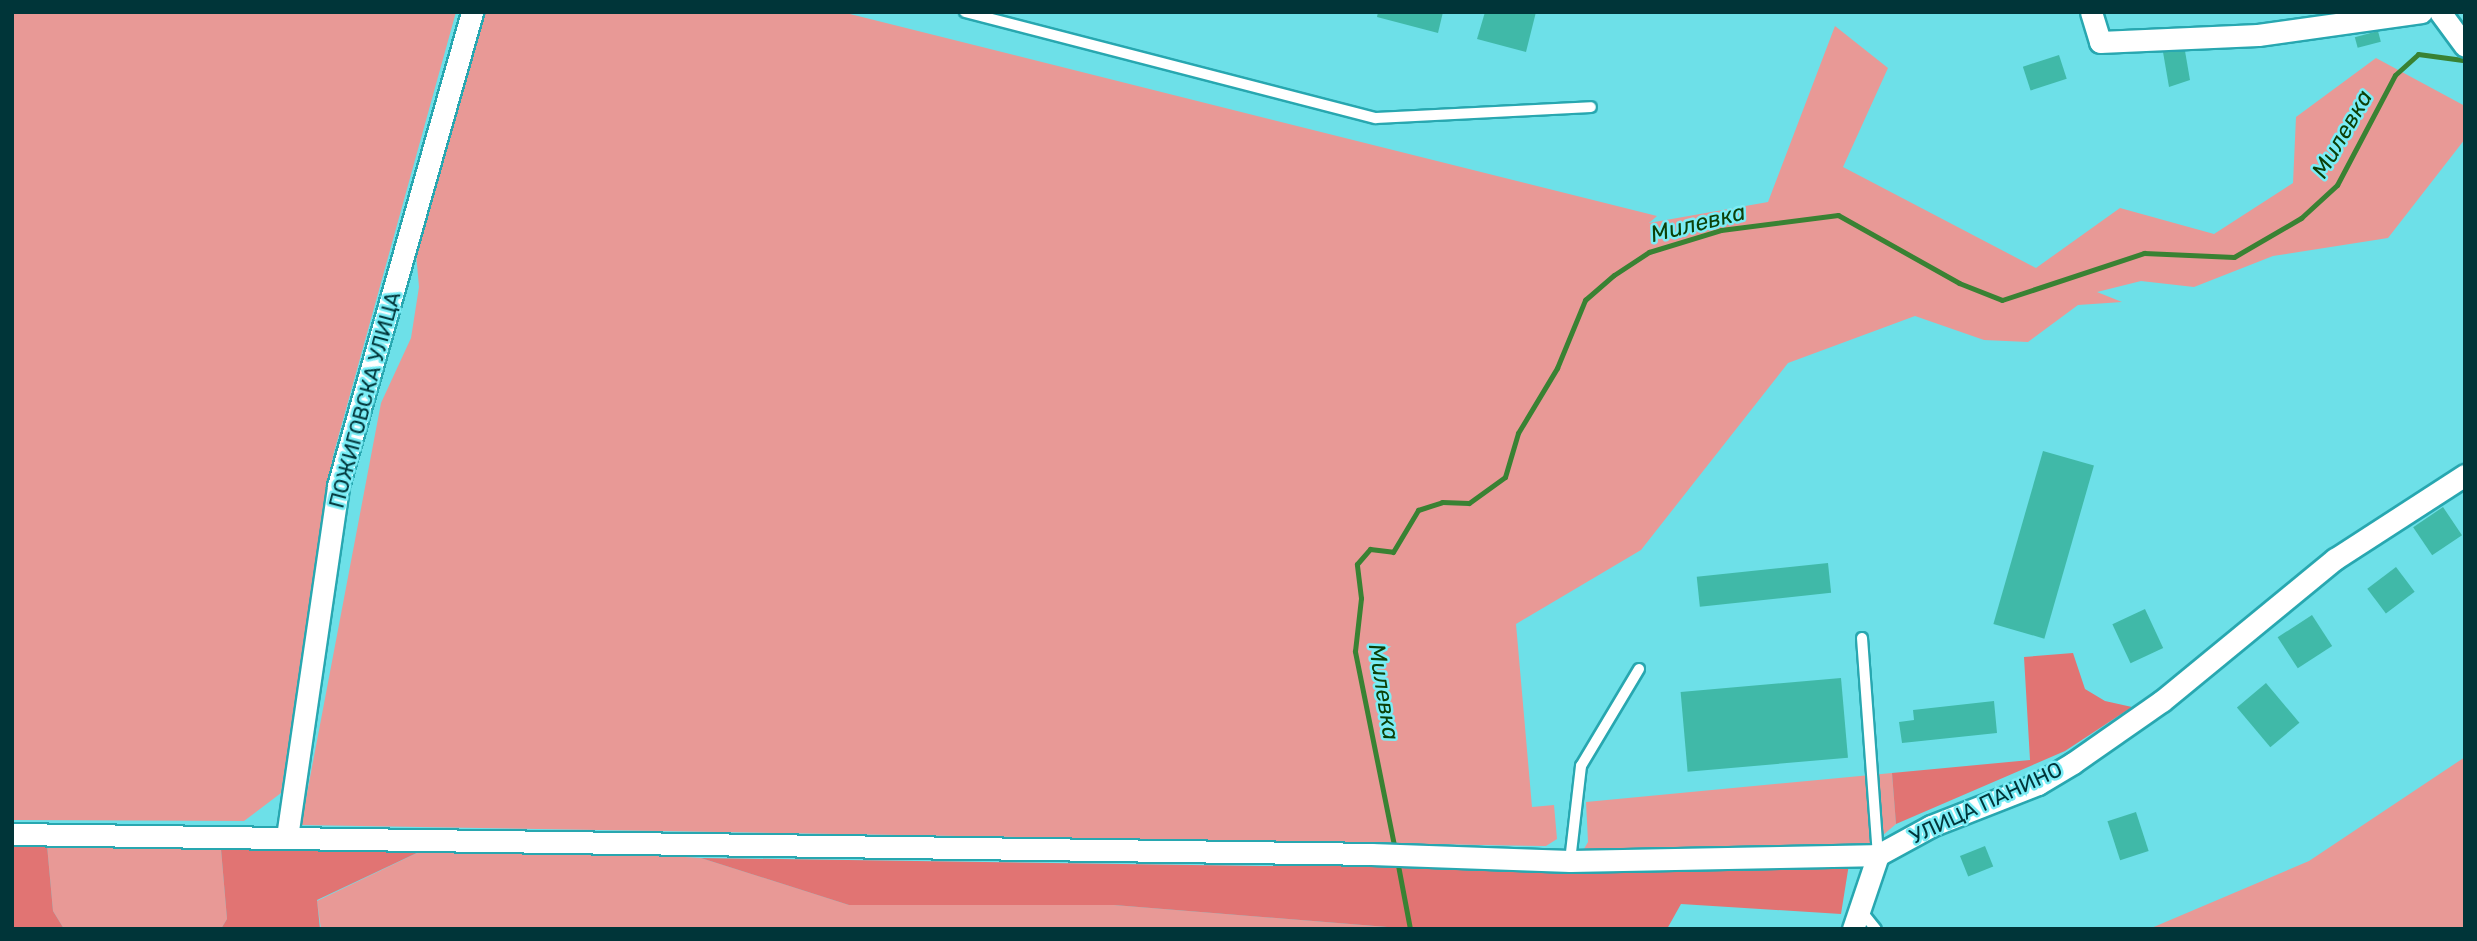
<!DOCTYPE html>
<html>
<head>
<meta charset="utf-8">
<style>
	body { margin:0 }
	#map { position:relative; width:2477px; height:941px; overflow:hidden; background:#6de0e8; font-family:Rubik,sans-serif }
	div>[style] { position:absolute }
	.green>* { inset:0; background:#e89996 }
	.forest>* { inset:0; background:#e17473 }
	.stream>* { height:5px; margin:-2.5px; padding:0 2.5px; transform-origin:2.5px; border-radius:2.5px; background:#398233 }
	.building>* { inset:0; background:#40b9a8; transform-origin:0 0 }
	.roads { filter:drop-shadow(2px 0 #28a7b0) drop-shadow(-2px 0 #28a7b0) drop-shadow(0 2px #28a7b0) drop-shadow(0 -2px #28a7b0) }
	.lane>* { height:10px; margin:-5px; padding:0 5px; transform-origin:5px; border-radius:5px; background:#fff }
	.street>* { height:21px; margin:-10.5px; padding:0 10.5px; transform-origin:10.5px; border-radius:10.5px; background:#fff }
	span { translate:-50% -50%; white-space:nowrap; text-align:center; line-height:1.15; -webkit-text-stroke:5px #7aedf6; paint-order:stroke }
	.street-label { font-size:21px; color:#003539 }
	.water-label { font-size:23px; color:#0c4008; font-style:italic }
	.frame { position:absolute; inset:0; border:14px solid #003539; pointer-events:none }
</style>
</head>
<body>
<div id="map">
	<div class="green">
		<i style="clip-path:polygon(12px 12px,456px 12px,333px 456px,281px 793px,244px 821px,12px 820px)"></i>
		<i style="clip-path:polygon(483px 12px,842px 12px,1657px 216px,1649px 223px,1768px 202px,1835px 26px,1888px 68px,1843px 167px,2036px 268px,2120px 208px,2214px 234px,2293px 183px,2296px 117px,2376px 58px,2465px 106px,2465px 139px,2388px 238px,2273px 256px,2194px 287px,2141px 281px,2097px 292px,2122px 302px,2078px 305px,2028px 342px,1984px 340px,1915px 316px,1788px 363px,1641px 550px,1516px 624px,1532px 807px,1554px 805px,1557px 839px,1546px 846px,301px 825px,381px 403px,411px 338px,419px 287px,415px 242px)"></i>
		<i style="clip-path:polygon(2465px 757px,2465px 929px,2149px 929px,2309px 861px)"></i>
		<i style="clip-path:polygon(1892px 773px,1896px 824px,1849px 864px,1574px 866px,1588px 842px,1586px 802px)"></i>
		<i style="clip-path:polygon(440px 842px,701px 858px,849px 905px,1114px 905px,1412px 929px,321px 929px,317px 901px)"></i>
		<i style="clip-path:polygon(47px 845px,221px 849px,227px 919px,221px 929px,64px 929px,53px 911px)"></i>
	</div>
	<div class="forest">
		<i style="clip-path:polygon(2073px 653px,2085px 689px,2105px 701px,2132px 707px,2065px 751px,1896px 824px,1892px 773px,2030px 760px,2024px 657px)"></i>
		<i style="clip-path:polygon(440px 842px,317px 900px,320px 929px,221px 929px,227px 919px,221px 849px)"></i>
		<i style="clip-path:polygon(12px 845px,47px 845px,53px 911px,64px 929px,12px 929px)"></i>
		<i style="clip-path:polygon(701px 858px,1261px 866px,1849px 864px,1841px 914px,1681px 904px,1667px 929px,1412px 929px,1114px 905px,849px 905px)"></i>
	</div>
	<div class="stream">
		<i style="left:1395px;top:850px;width:203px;rotate:-101.4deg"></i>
		<i style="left:1355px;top:651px;width:53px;rotate:-83.5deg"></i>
		<i style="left:1361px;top:598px;width:34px;rotate:-97deg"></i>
		<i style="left:1357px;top:564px;width:20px;rotate:-49deg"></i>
		<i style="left:1370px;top:549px;width:23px;rotate:7deg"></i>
		<i style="left:1393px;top:552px;width:49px;rotate:-59.2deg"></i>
		<i style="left:1418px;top:510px;width:25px;rotate:-18deg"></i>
		<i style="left:1442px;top:502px;width:27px;rotate:2deg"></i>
		<i style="left:1469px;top:503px;width:44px;rotate:-35.8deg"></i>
		<i style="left:1505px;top:477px;width:46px;rotate:-73.5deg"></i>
		<i style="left:1518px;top:433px;width:76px;rotate:-59deg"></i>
		<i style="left:1557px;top:368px;width:74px;rotate:-67.6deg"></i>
		<i style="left:1585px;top:300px;width:38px;rotate:-41deg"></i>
		<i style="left:1614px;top:275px;width:42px;rotate:-33.3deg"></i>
		<i style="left:1649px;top:252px;width:75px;rotate:-17deg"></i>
		<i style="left:1721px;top:230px;width:118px;rotate:-7.3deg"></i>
		<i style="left:1838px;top:215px;width:139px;rotate:29.3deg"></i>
		<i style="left:1959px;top:283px;width:46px;rotate:21.6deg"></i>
		<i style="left:2002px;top:300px;width:150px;rotate:-18.3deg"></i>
		<i style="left:2144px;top:253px;width:90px;rotate:2.5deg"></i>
		<i style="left:2234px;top:257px;width:78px;rotate:-30.2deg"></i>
		<i style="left:2301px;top:218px;width:49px;rotate:-42.5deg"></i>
		<i style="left:2337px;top:185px;width:124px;rotate:-62.2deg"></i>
		<i style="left:2395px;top:75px;width:31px;rotate:-42deg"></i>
		<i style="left:2418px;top:54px;width:45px;rotate:7.6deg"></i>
		<i style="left:1397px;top:860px;width:70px;rotate:79.3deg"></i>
	</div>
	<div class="building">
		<i style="clip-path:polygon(1378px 12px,1443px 12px,1438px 33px,1377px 17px)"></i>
		<i style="clip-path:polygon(1485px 12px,1536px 12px,1526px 52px,1477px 39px)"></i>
		<i style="left:2378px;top:31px;width:11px;height:24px;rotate:75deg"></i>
		<i style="clip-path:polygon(2185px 51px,2190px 80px,2169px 87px,2163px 52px)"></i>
		<i style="left:2059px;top:55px;width:25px;height:38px;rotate:72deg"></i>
		<i style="left:2043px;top:451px;width:53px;height:180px;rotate:16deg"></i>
		<i style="left:2443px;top:507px;width:34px;height:36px;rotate:56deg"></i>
		<i style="left:1828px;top:563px;width:30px;height:132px;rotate:84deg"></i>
		<i style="left:2396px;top:567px;width:31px;height:36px;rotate:53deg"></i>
		<i style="left:2145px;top:609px;width:43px;height:36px;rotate:65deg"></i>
		<i style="left:2312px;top:615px;width:37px;height:41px;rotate:57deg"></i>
		<i style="left:1841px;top:678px;width:80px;height:161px;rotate:85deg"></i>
		<i style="left:2266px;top:683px;width:52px;height:38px;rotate:50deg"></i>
		<i style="clip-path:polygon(1994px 701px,1997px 733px,1902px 743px,1899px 722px,1914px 720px,1913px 710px)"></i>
		<i style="left:2136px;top:812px;width:41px;height:30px;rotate:72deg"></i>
		<i style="left:1985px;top:846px;width:22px;height:27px;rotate:68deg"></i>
	</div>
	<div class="roads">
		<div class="lane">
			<i style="left:965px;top:12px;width:424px;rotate:14.5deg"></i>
			<i style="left:1376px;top:118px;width:215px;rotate:-2.9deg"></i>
			<i style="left:1862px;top:638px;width:218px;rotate:85.8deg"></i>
			<i style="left:1570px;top:861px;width:96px;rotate:-83.4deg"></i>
			<i style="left:1581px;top:766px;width:113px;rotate:-59.1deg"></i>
			<i style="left:1862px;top:912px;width:22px;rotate:51deg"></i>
		</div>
		<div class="street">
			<i style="left:2091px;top:12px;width:31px;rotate:73deg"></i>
			<i style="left:2100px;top:42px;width:158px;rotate:-2.5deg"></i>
			<i style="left:2258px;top:35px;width:165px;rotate:-8deg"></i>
			<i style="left:2440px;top:12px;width:42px;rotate:53.7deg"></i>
			<i style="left:12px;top:834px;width:1359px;rotate:0.84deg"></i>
			<i style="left:1371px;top:854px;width:199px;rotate:2deg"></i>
			<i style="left:1570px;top:861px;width:308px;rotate:-1.1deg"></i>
			<i style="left:1878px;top:855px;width:60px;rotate:-28.7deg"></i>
			<i style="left:1931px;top:826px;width:115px;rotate:-21.4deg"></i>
			<i style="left:2038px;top:784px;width:41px;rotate:-31deg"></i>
			<i style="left:2073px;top:763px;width:108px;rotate:-34.9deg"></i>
			<i style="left:2162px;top:701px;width:224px;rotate:-39.4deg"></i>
			<i style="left:2335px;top:559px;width:155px;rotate:-32.9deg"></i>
			<i style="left:287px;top:837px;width:355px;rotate:-81.7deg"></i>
			<i style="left:338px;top:486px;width:493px;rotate:-74.2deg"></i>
			<i style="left:1853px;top:929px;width:78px;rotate:-71.3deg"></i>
		</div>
	</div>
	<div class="street-label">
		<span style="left:365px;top:400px;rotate:-75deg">ПОЖИГОВСКА УЛИЦА</span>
		<span style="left:1986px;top:803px;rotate:-25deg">УЛИЦА ПАНИНО</span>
	</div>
	<div class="water-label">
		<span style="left:2342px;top:134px;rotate:-60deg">Милевка</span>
		<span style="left:1698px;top:223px;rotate:-14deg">Милевка</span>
		<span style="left:1384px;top:692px;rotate:81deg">Милевка</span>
	</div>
	<div class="frame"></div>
</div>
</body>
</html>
